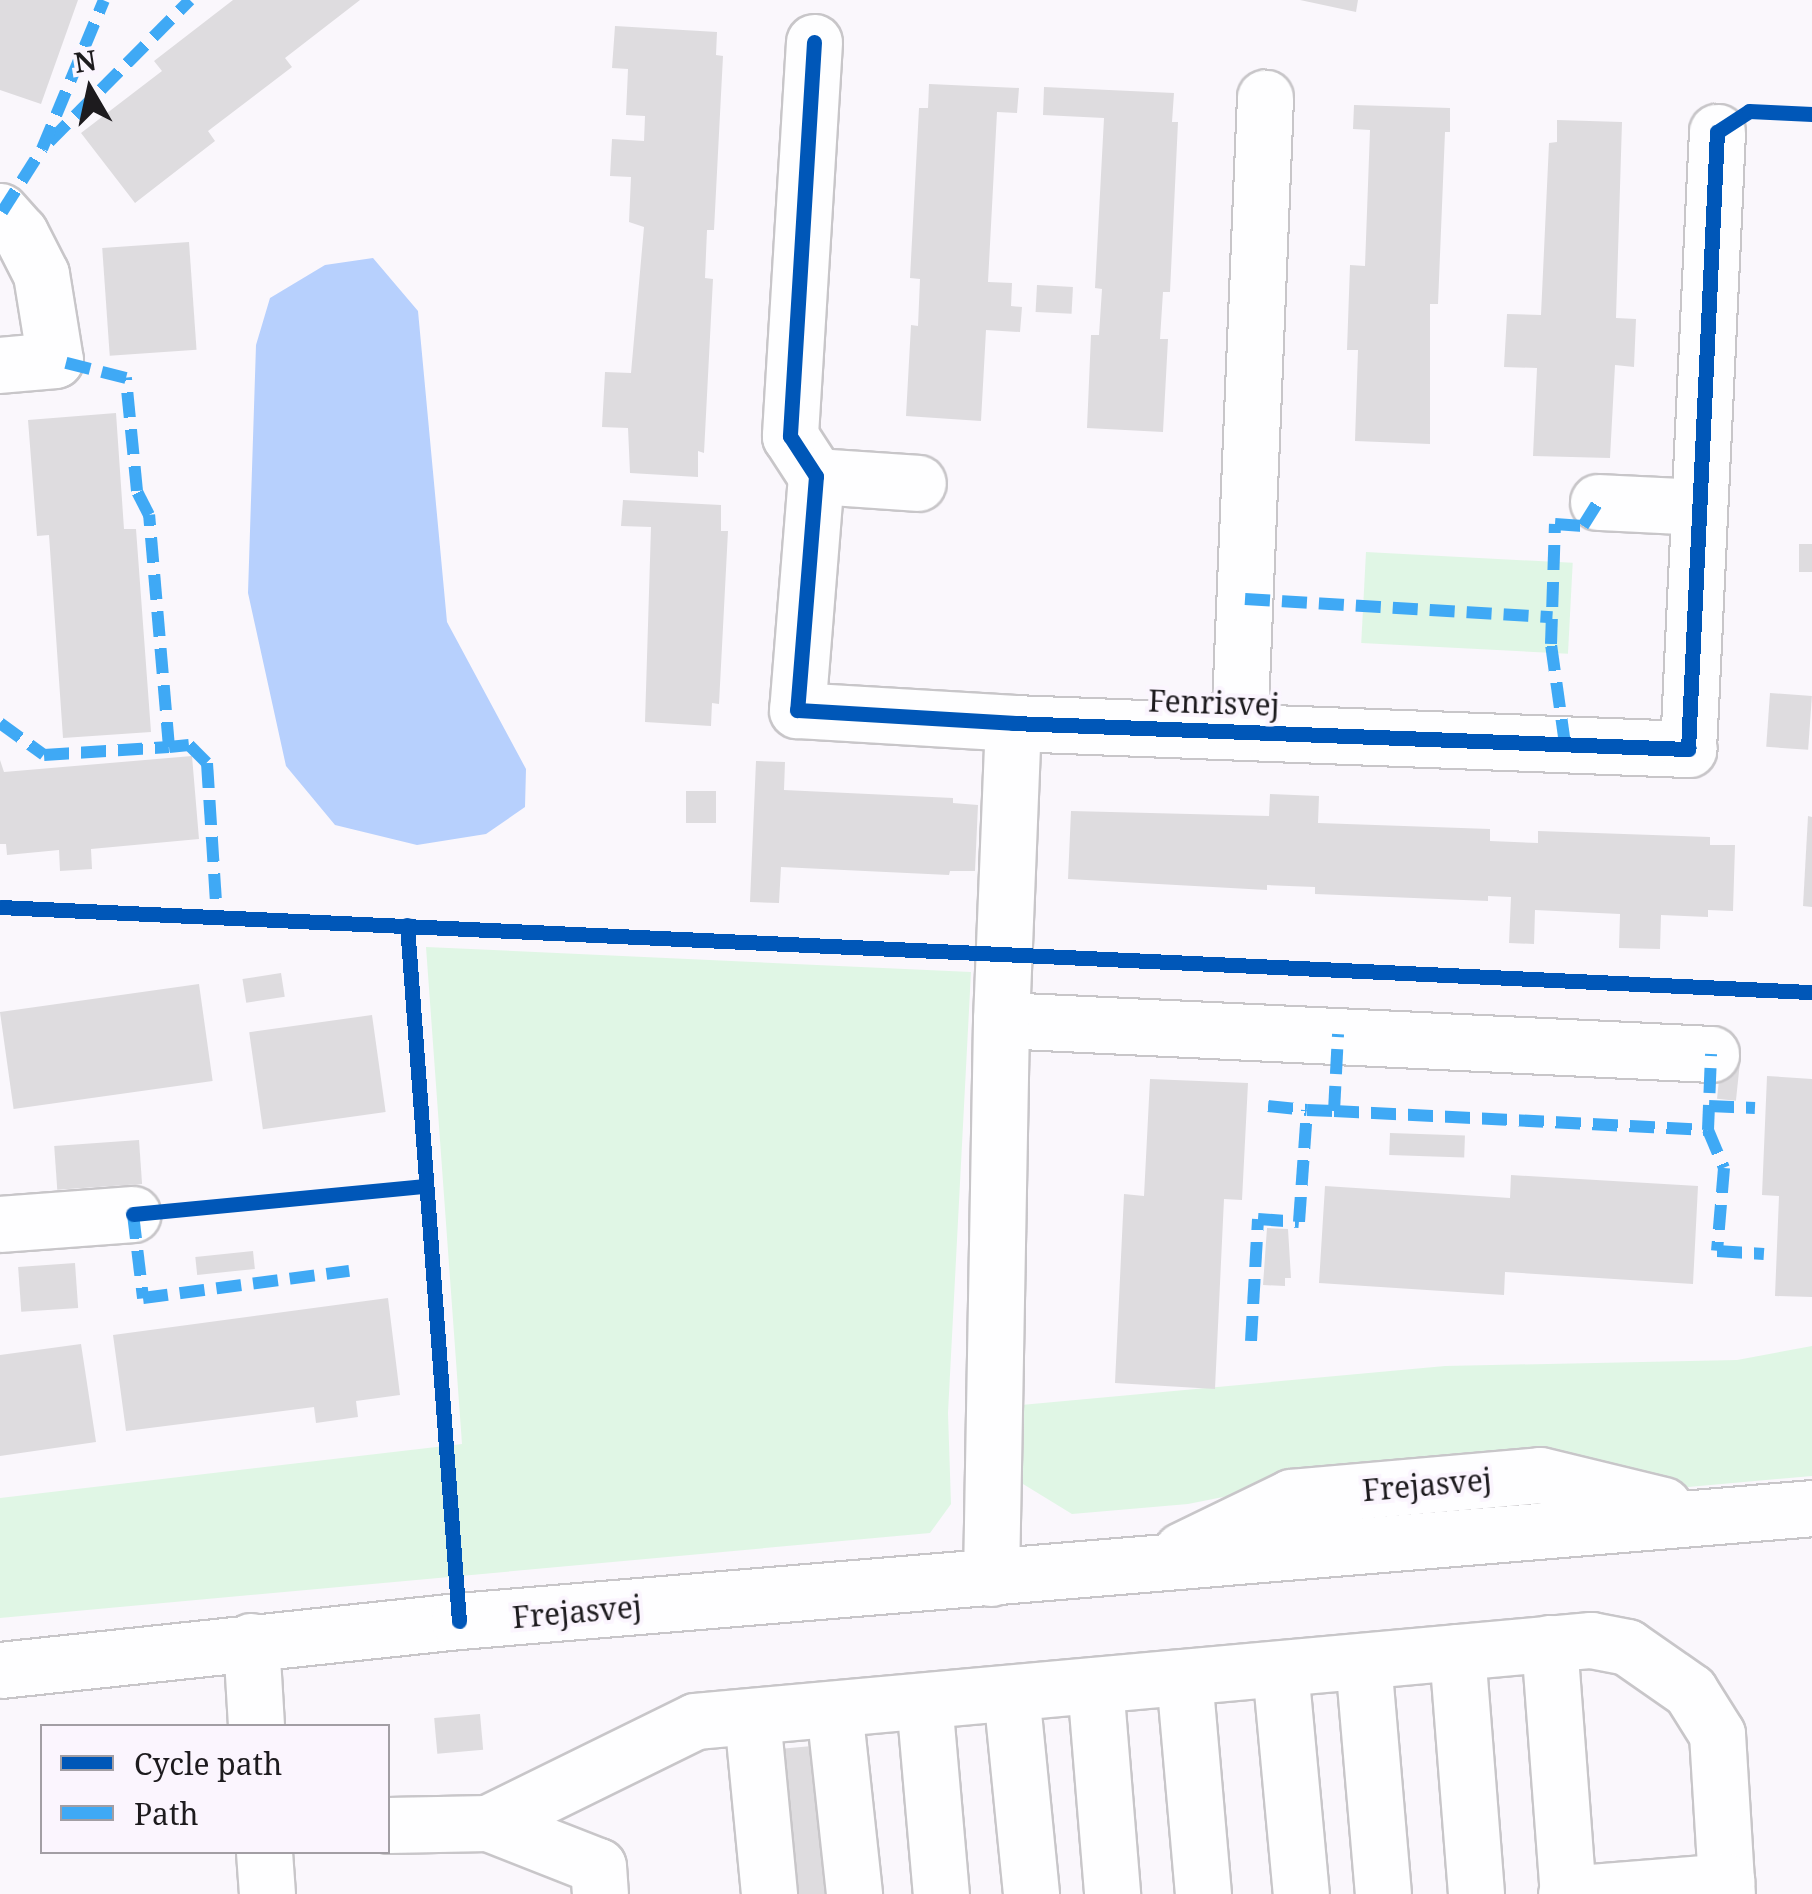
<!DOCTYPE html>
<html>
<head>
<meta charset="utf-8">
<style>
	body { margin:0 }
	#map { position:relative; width:1812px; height:1894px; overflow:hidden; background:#faf7fc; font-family:"Noto Serif",serif }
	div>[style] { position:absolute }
	.green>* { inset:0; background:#e0f6e5; transform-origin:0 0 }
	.water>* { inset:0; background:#b7d0fd }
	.building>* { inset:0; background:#dedcdf; transform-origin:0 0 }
	.roads { filter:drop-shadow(2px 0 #c8c6c9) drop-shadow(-2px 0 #c8c6c9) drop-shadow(0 2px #c8c6c9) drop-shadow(0 -2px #c8c6c9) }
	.minor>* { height:55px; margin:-27.5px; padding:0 27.5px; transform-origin:27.5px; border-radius:27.5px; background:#fefeff }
	.quiet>* { height:12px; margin-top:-6px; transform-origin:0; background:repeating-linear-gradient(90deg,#3fa9f5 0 25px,transparent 0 37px) }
	.cycleway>* { height:15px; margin:-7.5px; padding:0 7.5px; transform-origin:7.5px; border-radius:7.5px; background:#0057b8 }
	span { translate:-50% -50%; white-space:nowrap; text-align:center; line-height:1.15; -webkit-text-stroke:8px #fbf5fe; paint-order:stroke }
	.street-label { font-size:30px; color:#1d1b1e }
	.legend { position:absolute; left:40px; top:1724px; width:350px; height:130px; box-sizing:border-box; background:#fbf5fe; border:2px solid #a29ea4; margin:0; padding:12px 18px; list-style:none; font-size:30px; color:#1d1b1e }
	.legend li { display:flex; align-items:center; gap:20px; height:50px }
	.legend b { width:50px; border:2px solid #a29ea4 }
	.north { position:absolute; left:40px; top:40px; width:100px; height:100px; -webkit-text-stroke:8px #fbf5fe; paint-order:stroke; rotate:351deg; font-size:28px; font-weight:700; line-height:40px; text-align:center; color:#1d1b1e }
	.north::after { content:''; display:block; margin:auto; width:35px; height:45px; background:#1d1b1e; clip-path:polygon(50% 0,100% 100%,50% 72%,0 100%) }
</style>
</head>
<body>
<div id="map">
	<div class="green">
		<i style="left:1366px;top:552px;width:207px;height:91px;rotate:3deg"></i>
		<i style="clip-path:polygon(426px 947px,971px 972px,948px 1413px,951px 1504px,930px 1533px,0 1618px,0 1498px,462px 1444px)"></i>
		<i style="clip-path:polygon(1812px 1346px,1812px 1476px,1666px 1489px,1374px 1467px,1188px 1504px,1072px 1514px,1023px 1484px,1021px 1405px,1445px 1366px,1737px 1360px)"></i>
	</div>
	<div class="water">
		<i style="clip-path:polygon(373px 258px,418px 311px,447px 622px,526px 769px,525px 807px,486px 834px,417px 845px,335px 825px,286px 766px,248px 593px,256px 345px,270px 298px,325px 265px)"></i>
	</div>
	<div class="building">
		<i style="clip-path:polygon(0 0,78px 0,41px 104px,0 90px)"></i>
		<i style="clip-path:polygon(233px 0,360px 0,285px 58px,292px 67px,208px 131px,215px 141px,135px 203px,81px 133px,162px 71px,154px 61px)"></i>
		<i style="clip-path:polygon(1300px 0,1358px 0,1356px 12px)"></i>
		<i style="clip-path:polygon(615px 26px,717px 32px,716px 55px,723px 56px,714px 230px,707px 230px,705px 278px,713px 279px,704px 453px,698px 451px,698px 477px,630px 473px,628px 428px,602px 427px,605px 372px,631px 373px,644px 227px,629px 222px,631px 177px,610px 176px,612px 139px,644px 141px,645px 116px,626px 115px,628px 69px,612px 68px)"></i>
		<i style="clip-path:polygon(929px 84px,1019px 88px,1017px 113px,997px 112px,988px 282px,1012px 283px,1011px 306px,1022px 307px,1020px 332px,986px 330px,981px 421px,906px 416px,911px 325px,918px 326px,920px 279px,910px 278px,919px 108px,928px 108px)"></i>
		<i style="clip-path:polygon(1044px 87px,1174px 93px,1172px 122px,1178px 122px,1170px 292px,1163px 292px,1160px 339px,1168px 339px,1163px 432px,1087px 428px,1091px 335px,1099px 335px,1102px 289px,1095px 288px,1104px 118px,1043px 115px)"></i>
		<i style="clip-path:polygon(1354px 105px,1450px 108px,1450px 132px,1445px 132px,1438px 304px,1430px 304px,1430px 444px,1355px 441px,1358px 350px,1347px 350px,1350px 265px,1365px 266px,1370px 130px,1353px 129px)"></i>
		<i style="clip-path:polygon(1557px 120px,1622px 122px,1616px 318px,1636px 319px,1634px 367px,1615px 365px,1610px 458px,1533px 456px,1537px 368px,1504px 367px,1507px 314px,1541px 315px,1549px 143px,1557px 142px)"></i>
		<i style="left:189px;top:242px;width:108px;height:87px;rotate:86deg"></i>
		<i style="left:1037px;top:285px;width:36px;height:27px;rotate:3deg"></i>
		<i style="clip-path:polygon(116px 413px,124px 529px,136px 529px,151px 732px,63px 738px,49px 535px,37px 536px,28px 420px)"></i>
		<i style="clip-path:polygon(623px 500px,721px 505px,721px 531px,728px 531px,719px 704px,712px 703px,711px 726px,645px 722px,651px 527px,621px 526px)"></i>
		<i style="left:1799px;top:544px;width:13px;height:28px"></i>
		<i style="left:1770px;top:693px;width:42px;height:54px;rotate:4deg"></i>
		<i style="clip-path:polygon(192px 756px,199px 839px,91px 849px,92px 869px,60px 871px,59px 850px,7px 855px,6px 844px,0 844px,0 760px,4px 772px)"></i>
		<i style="clip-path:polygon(756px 761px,785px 762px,784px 790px,953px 798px,953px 803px,978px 805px,975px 871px,950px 871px,949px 875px,781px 867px,779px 903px,750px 902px)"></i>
		<i style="left:686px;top:791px;width:30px;height:32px"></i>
		<i style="clip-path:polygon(1270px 794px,1319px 796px,1318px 823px,1490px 829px,1490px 841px,1538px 843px,1538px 831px,1710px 837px,1710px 845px,1735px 845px,1733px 911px,1708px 910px,1708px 917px,1661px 915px,1660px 949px,1619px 948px,1620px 914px,1535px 910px,1534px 944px,1509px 943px,1511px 897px,1488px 896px,1488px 901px,1315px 894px,1315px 887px,1267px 885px,1267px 890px,1068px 879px,1071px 811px,1269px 816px)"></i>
		<i style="clip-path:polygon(1808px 816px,1812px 817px,1812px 907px,1803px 906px)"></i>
		<i style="left:281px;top:973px;width:24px;height:39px;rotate:81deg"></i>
		<i style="left:199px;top:984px;width:98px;height:201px;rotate:82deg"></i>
		<i style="left:372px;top:1015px;width:98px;height:124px;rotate:82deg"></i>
		<i style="left:1721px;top:1061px;width:19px;height:38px;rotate:6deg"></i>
		<i style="clip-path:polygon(1767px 1076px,1812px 1079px,1812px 1297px,1775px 1296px,1779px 1196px,1762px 1195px)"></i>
		<i style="clip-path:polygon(1150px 1079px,1248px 1083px,1242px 1200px,1224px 1199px,1215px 1389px,1115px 1383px,1124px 1194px,1144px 1196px)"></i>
		<i style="left:1390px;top:1133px;width:75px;height:22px;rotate:2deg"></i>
		<i style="left:139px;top:1140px;width:44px;height:85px;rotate:86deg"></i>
		<i style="clip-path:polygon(1511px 1175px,1698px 1186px,1693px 1284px,1505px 1272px,1504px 1295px,1319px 1283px,1325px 1186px,1510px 1198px)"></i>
		<i style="clip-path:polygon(1267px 1228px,1288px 1229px,1291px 1278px,1285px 1278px,1285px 1286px,1263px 1285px)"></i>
		<i style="left:253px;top:1251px;width:18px;height:58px;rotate:84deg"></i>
		<i style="left:75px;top:1263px;width:45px;height:57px;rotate:86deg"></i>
		<i style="clip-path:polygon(388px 1298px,400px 1395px,356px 1401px,358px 1417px,316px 1423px,314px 1407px,126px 1431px,113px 1335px)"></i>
		<i style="clip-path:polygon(81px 1344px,96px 1442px,0 1456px,0 1355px)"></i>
		<i style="left:480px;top:1714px;width:36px;height:46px;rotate:85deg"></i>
		<i style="left:812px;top:1746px;width:149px;height:36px;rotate:85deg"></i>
	</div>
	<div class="roads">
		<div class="minor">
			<i style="left:814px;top:42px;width:395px;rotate:93.5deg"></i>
			<i style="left:790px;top:436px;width:48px;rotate:57deg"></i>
			<i style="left:816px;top:476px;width:235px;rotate:94.6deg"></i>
			<i style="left:797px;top:710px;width:216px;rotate:3.4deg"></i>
			<i style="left:1013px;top:723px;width:676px;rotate:2.21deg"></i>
			<i style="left:1688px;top:749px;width:618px;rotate:-87.31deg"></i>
			<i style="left:0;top:211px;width:30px;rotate:48deg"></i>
			<i style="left:20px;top:233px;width:46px;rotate:62.9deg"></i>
			<i style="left:41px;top:274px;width:87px;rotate:80.8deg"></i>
			<i style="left:55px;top:360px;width:55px;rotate:174.8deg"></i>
			<i style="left:816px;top:476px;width:102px;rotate:3.9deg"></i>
			<i style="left:1598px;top:502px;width:101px;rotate:2.8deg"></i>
			<i style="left:1239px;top:731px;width:634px;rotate:-87.65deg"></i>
			<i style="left:1001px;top:1020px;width:711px;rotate:2.74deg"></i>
			<i style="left:0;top:1224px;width:133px;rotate:-4.3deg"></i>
			<i style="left:1182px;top:1550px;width:121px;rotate:-25.9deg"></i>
			<i style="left:1291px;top:1497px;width:250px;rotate:-5deg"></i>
			<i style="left:1540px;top:1475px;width:127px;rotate:13.7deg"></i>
			<i style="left:991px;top:1578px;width:558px;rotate:-88.97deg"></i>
			<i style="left:1001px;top:1020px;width:297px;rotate:-87.7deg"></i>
			<i style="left:251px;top:1641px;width:85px;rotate:86.6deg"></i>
			<i style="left:1549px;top:1643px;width:252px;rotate:85.7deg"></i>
			<i style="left:1457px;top:1652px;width:243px;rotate:85.5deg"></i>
			<i style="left:1363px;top:1661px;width:234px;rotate:85.1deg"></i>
			<i style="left:1280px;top:1669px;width:226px;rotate:84.7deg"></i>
			<i style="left:0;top:1670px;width:462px;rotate:-6.1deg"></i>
			<i style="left:459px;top:1621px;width:1358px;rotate:-4.77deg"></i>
			<i style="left:1184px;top:1677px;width:218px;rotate:85deg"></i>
			<i style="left:1095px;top:1685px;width:210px;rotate:85.3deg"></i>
			<i style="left:1011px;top:1693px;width:202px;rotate:84.3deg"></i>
			<i style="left:924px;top:1701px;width:194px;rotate:85deg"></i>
			<i style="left:834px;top:1709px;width:186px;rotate:83.8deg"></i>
			<i style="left:752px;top:1717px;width:178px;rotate:84.5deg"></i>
			<i style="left:488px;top:1823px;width:231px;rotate:-26.2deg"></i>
			<i style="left:695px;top:1721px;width:900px;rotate:-5.17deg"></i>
			<i style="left:1591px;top:1640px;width:37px;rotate:11deg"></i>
			<i style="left:1627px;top:1647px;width:77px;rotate:34.9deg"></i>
			<i style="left:1690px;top:1691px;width:51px;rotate:57.9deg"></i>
			<i style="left:1717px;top:1734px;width:147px;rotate:86.5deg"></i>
			<i style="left:388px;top:1825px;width:100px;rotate:-1.1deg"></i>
			<i style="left:488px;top:1823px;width:118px;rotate:21.4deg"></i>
			<i style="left:598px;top:1866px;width:28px;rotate:86deg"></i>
			<i style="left:264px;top:1852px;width:42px;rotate:85.9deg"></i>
			<i style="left:1566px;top:1894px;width:161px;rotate:-4.6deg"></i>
			<i style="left:1726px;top:1881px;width:13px;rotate:86deg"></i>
		</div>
	</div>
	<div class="quiet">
		<i style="left:49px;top:142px;width:200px;rotate:-45.2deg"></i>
		<i style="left:2px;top:212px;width:75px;rotate:-57.6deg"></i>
		<i style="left:42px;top:149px;width:161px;rotate:-67.4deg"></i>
		<i style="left:1245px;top:599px;width:308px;rotate:3.4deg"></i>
		<i style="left:0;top:723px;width:54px;rotate:36deg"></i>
		<i style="left:44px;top:755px;width:125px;rotate:-3.7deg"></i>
		<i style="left:169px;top:747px;width:233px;rotate:-94.9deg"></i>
		<i style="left:149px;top:515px;width:27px;rotate:-117deg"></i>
		<i style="left:137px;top:491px;width:114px;rotate:-95.6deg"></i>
		<i style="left:126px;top:378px;width:73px;rotate:-165.8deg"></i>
		<i style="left:1565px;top:744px;width:101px;rotate:-98deg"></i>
		<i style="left:1551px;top:644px;width:120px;rotate:-88.1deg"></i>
		<i style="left:1555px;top:524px;width:28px;rotate:4deg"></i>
		<i style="left:1583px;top:526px;width:28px;rotate:-58deg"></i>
		<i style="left:169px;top:747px;width:20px;rotate:-6deg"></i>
		<i style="left:189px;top:745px;width:25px;rotate:45deg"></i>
		<i style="left:207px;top:763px;width:154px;rotate:86.3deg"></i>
		<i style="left:1268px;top:1106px;width:39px;rotate:6deg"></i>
		<i style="left:1709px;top:1106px;width:46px;rotate:2.5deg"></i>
		<i style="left:1334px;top:1111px;width:374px;rotate:2.9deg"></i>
		<i style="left:1708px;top:1130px;width:41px;rotate:67.2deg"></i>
		<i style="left:1724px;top:1168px;width:83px;rotate:94.8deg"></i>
		<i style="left:1717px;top:1251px;width:47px;rotate:3.7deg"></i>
		<i style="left:1708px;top:1130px;width:76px;rotate:-87.7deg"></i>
		<i style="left:142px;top:1213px;width:9px;rotate:174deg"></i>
		<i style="left:133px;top:1214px;width:85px;rotate:83.2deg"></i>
		<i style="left:143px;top:1298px;width:208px;rotate:-7.5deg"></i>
		<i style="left:1251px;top:1341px;width:122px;rotate:-86.7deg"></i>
		<i style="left:1258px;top:1219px;width:41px;rotate:4.2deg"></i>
		<i style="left:1299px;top:1222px;width:112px;rotate:-85.9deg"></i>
		<i style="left:1307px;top:1110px;width:27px;rotate:2deg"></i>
		<i style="left:1334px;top:1111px;width:77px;rotate:-87deg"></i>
	</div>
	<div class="cycleway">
		<i style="left:814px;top:42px;width:395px;rotate:93.5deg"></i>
		<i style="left:790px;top:436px;width:48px;rotate:57deg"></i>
		<i style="left:816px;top:476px;width:235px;rotate:94.6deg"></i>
		<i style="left:797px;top:710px;width:216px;rotate:3.4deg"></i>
		<i style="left:1013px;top:723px;width:676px;rotate:2.21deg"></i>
		<i style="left:1688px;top:749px;width:618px;rotate:-87.31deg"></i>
		<i style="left:1717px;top:132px;width:38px;rotate:-33deg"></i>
		<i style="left:1749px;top:111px;width:63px;rotate:2.7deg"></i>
		<i style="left:0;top:907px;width:1814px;rotate:2.69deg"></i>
		<i style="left:407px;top:925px;width:698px;rotate:85.73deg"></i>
		<i style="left:133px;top:1214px;width:294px;rotate:-5.5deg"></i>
	</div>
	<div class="street-label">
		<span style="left:1214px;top:703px;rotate:2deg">Fenrisvej</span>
		<span style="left:1427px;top:1485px;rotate:-5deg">Frejasvej</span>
		<span style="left:577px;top:1612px;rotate:-5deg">Frejasvej</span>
	</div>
	<ul class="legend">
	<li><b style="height:12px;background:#0057b8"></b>Cycle path</li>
	<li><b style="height:12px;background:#3fa9f5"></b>Path</li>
	</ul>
	<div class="north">N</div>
</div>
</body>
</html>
